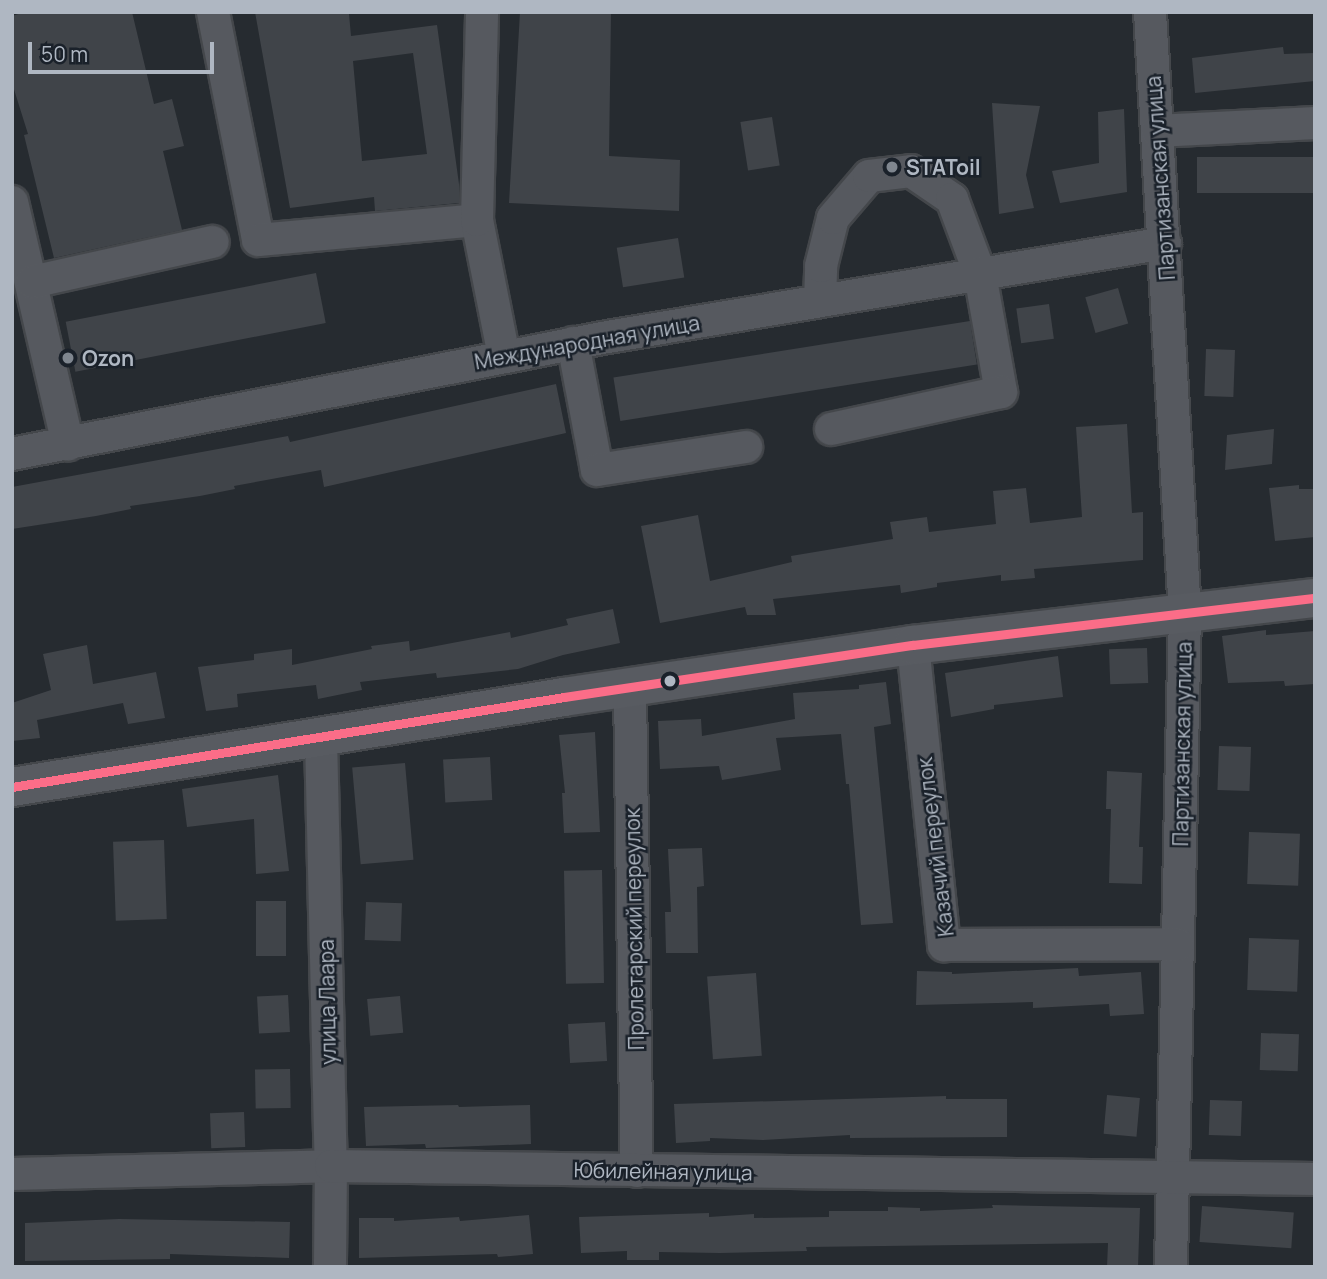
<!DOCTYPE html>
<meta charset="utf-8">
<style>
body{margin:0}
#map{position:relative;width:1327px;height:1279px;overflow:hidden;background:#262b30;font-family:Manrope,sans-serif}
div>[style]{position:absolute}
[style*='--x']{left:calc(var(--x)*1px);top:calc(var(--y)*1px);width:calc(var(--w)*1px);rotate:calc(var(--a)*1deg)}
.building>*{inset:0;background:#404449;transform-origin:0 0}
.roads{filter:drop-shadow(2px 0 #44474b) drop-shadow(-2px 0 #44474b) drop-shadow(0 2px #44474b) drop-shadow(0 -2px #44474b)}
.minor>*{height:32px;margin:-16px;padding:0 16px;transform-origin:16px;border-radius:16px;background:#56595f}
.major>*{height:38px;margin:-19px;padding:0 19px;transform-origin:19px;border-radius:19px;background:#585b61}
.bus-1>*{height:9px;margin:-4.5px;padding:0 4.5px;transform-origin:4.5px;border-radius:4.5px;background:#fb6d88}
.dots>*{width:19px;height:19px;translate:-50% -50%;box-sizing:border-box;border:4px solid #1a212a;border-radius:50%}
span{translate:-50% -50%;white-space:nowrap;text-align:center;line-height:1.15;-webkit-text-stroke:5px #1a212a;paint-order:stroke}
.poi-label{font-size:21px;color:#afb7c2;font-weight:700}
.left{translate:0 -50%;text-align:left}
.street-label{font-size:21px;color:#afb7c2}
.frame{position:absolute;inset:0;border:14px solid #afb7c2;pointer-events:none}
.scale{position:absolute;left:28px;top:42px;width:186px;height:32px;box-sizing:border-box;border:4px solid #afb7c2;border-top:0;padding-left:9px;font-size:21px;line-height:24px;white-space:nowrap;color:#afb7c2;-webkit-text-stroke:5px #1a212a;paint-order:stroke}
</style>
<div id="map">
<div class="building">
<i style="clip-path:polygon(25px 12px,132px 12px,154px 104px,172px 99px,184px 146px,163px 151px,182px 230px,54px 258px,24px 135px,28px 134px,12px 83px,12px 16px)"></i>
<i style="clip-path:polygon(evenodd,255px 12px,349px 14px,351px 36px,437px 25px,459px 184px,459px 203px,375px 211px,374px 197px,290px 208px,255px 12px,413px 53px,427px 154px,362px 161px,353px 61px,413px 53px)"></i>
<i style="clip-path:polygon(520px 12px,611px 12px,609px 156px,680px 160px,679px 211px,509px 203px)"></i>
<i style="clip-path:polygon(1283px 47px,1284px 54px,1315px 53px,1315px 81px,1195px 93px,1192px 58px)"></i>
<i style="clip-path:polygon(992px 103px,1040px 106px,1026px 175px,1034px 208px,999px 214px)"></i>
<i style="clip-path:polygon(1124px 109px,1127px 192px,1060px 203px,1052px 171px,1099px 163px,1098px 112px)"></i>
<i style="left:772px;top:117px;width:49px;height:32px;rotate:81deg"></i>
<i style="left:1315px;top:157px;width:36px;height:118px;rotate:90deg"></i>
<i style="left:678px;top:238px;width:40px;height:62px;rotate:81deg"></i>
<i style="left:316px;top:273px;width:51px;height:255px;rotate:79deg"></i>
<i style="left:1118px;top:288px;width:37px;height:34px;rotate:74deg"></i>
<i style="left:1049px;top:304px;width:35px;height:33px;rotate:82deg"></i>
<i style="left:970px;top:321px;width:44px;height:361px;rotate:81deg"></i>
<i style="left:1206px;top:349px;width:29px;height:47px;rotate:2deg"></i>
<i style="clip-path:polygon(556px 384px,566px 433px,324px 487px,321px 470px,234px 486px,235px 489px,200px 496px,130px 506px,131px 509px,96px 516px,12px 529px,12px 487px,288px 436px,290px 442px)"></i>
<i style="clip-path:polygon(1127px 424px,1132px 513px,1143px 512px,1143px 560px,1034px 569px,1035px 578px,1001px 581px,1001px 575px,937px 583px,937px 587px,901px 593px,900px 585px,773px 599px,776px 615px,747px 615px,745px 607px,660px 623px,641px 526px,698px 515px,710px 581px,792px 562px,791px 556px,893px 539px,890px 522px,927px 517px,929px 532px,996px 524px,993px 491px,1026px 488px,1030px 523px,1082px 517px,1076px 427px)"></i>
<i style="clip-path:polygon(1274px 429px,1272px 464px,1225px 470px,1227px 435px)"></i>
<i style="clip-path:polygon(1299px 485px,1299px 489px,1315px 489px,1315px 537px,1275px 541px,1269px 488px)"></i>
<i style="clip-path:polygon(613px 609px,620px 643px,563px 655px,518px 669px,437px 678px,436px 673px,360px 682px,362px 690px,318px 699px,316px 685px,237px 694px,238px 707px,206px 711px,198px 667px,254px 660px,254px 654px,292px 649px,292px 665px,372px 649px,371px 646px,409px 641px,410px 651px,510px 632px,511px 638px,568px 625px,566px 619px)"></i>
<i style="clip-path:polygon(1266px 630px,1266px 635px,1315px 631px,1315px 684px,1285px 686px,1284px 681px,1228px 683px,1222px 636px)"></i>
<i style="clip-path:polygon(87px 645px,93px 684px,156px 672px,165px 718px,128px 724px,123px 703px,37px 720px,40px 738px,12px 741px,12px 703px,51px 690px,43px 654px)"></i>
<i style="left:1147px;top:648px;width:35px;height:38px;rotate:88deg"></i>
<i style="clip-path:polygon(1058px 656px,1063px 697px,994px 705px,994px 709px,951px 717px,945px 673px)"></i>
<i style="clip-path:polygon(886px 682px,891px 724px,874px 727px,893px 923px,861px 925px,849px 784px,846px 784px,841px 734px,776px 738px,781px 770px,722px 780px,719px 766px,660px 769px,658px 721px,701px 719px,702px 736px,795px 719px,793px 693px,859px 689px,859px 685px)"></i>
<i style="clip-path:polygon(595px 732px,600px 832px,564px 833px,562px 793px,565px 793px,559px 735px)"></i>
<i style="left:1219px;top:746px;width:32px;height:44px;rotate:2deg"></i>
<i style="left:490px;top:757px;width:43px;height:47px;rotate:87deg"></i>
<i style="left:405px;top:763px;width:97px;height:53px;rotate:85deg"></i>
<i style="clip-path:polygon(1107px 771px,1142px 773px,1139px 847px,1143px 847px,1142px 884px,1109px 883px,1111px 809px,1106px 809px)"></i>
<i style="clip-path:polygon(278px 775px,289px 871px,256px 874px,254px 819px,187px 827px,182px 789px)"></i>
<i style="left:1249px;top:832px;width:51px;height:52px;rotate:2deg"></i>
<i style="left:164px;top:840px;width:79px;height:51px;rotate:88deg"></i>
<i style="clip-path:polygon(702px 848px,704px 886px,697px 887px,698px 953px,666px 953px,665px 912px,671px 912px,668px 849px)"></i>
<i style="left:602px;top:870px;width:113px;height:38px;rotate:89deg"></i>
<i style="left:256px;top:901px;width:30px;height:55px"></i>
<i style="left:366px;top:902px;width:36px;height:38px;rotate:2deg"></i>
<i style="left:1249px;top:938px;width:50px;height:52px;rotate:2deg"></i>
<i style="clip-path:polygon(1078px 968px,1079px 976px,1141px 972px,1144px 1014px,1110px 1016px,1109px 1004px,1033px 1008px,1033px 1002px,916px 1005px,917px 971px,952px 972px,952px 974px)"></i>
<i style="left:756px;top:973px;width:83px;height:49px;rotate:86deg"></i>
<i style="left:288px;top:995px;width:37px;height:31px;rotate:87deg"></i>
<i style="left:400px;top:996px;width:37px;height:33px;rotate:85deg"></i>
<i style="left:605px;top:1022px;width:39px;height:37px;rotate:87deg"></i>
<i style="left:1261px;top:1033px;width:38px;height:37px;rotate:2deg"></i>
<i style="left:290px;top:1069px;width:39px;height:35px;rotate:89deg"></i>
<i style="left:1107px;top:1095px;width:33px;height:39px;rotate:5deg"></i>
<i style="clip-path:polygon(946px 1096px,946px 1099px,1007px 1099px,1007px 1137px,850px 1138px,850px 1135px,763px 1140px,710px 1138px,710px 1141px,676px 1143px,674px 1104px)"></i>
<i style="left:1210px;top:1100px;width:32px;height:35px;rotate:2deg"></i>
<i style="clip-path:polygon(458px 1105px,459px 1107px,530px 1105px,531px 1144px,426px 1148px,425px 1144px,366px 1146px,364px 1107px)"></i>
<i style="left:244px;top:1112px;width:35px;height:34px;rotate:88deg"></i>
<i style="clip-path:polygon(992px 1205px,1140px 1208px,1138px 1267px,1107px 1267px,1108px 1243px,806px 1247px,807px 1251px,720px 1253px,659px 1252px,659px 1260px,627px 1260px,627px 1251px,581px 1253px,579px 1217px,709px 1213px,709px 1217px,754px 1214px,754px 1218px,829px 1217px,829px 1211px,888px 1211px,888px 1207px,920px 1208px,920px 1211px,993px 1208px)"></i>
<i style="left:1202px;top:1206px;width:92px;height:36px;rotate:4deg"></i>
<i style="clip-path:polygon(529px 1215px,533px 1254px,498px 1257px,497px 1254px,359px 1258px,359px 1218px,394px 1218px,394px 1221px,459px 1217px,460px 1221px)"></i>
<i style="clip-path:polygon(119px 1219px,290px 1222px,289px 1258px,170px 1254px,170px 1259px,25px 1261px,25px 1223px)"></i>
</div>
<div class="roads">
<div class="minor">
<i style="--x:213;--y:12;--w:232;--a:78.8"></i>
<i style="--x:258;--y:240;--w:220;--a:-5.2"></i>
<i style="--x:477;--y:220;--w:139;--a:78.8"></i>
<i style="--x:1150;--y:12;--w:602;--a:86.67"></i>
<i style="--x:1185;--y:613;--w:654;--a:91.23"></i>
<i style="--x:1157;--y:131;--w:158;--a:-2.9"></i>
<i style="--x:12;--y:202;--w:249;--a:77"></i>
<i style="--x:477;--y:220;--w:208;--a:-88.6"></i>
<i style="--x:32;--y:282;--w:185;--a:-12.5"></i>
<i style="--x:820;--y:301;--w:35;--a:-88"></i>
<i style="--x:821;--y:266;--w:49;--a:-76"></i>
<i style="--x:833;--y:218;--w:55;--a:-49.4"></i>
<i style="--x:869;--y:176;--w:42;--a:-6.8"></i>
<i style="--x:911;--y:171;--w:50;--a:34.3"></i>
<i style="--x:952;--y:199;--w:80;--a:69.5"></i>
<i style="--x:980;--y:274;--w:120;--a:79.9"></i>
<i style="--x:1001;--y:392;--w:174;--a:167.7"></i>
<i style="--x:573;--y:343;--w:129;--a:79.3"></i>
<i style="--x:597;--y:470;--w:151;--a:-8.8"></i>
<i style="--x:12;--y:454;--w:601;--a:-11.12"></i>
<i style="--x:602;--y:338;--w:571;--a:-9.58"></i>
<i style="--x:913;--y:645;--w:302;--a:84.1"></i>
<i style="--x:944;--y:945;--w:234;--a:-0.2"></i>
<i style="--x:630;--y:687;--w:484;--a:89.2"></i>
<i style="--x:321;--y:737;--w:429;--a:88.7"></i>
<i style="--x:331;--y:1166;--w:101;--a:90.6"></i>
<i style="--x:12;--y:1174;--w:319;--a:-1.4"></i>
<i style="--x:331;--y:1166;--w:984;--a:0.76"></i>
</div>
<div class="major">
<i style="--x:12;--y:787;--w:559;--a:-9.26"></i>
<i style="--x:564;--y:697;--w:353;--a:-8.5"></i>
<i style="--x:913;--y:645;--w:405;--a:-6.7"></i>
</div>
</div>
<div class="bus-1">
<i style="--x:12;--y:787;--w:559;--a:-9.26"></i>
<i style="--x:564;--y:697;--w:353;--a:-8.5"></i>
<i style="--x:913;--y:645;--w:405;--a:-6.7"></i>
</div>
<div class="dots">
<i style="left:892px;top:167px;background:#7f868f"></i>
<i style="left:68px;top:358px;background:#7f868f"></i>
<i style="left:670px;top:681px;background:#afb7c2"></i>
</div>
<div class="poi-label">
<span class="left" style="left:906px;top:167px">STAToil</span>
<span class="left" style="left:82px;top:358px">Ozon</span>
</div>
<div class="street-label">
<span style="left:1160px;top:178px;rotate:-94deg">Партизанская улица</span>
<span style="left:587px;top:342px;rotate:-10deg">Международная улица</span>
<span style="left:1182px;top:744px;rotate:-89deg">Партизанская улица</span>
<span style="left:935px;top:847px;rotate:-97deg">Казачий переулок</span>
<span style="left:634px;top:929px;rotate:-91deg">Пролетарский переулок</span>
<span style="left:327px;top:1002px;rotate:-91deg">улица Лаара</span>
<span style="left:663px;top:1171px;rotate:1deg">Юбилейная улица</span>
</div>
<div class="frame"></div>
<div class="scale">50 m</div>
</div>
